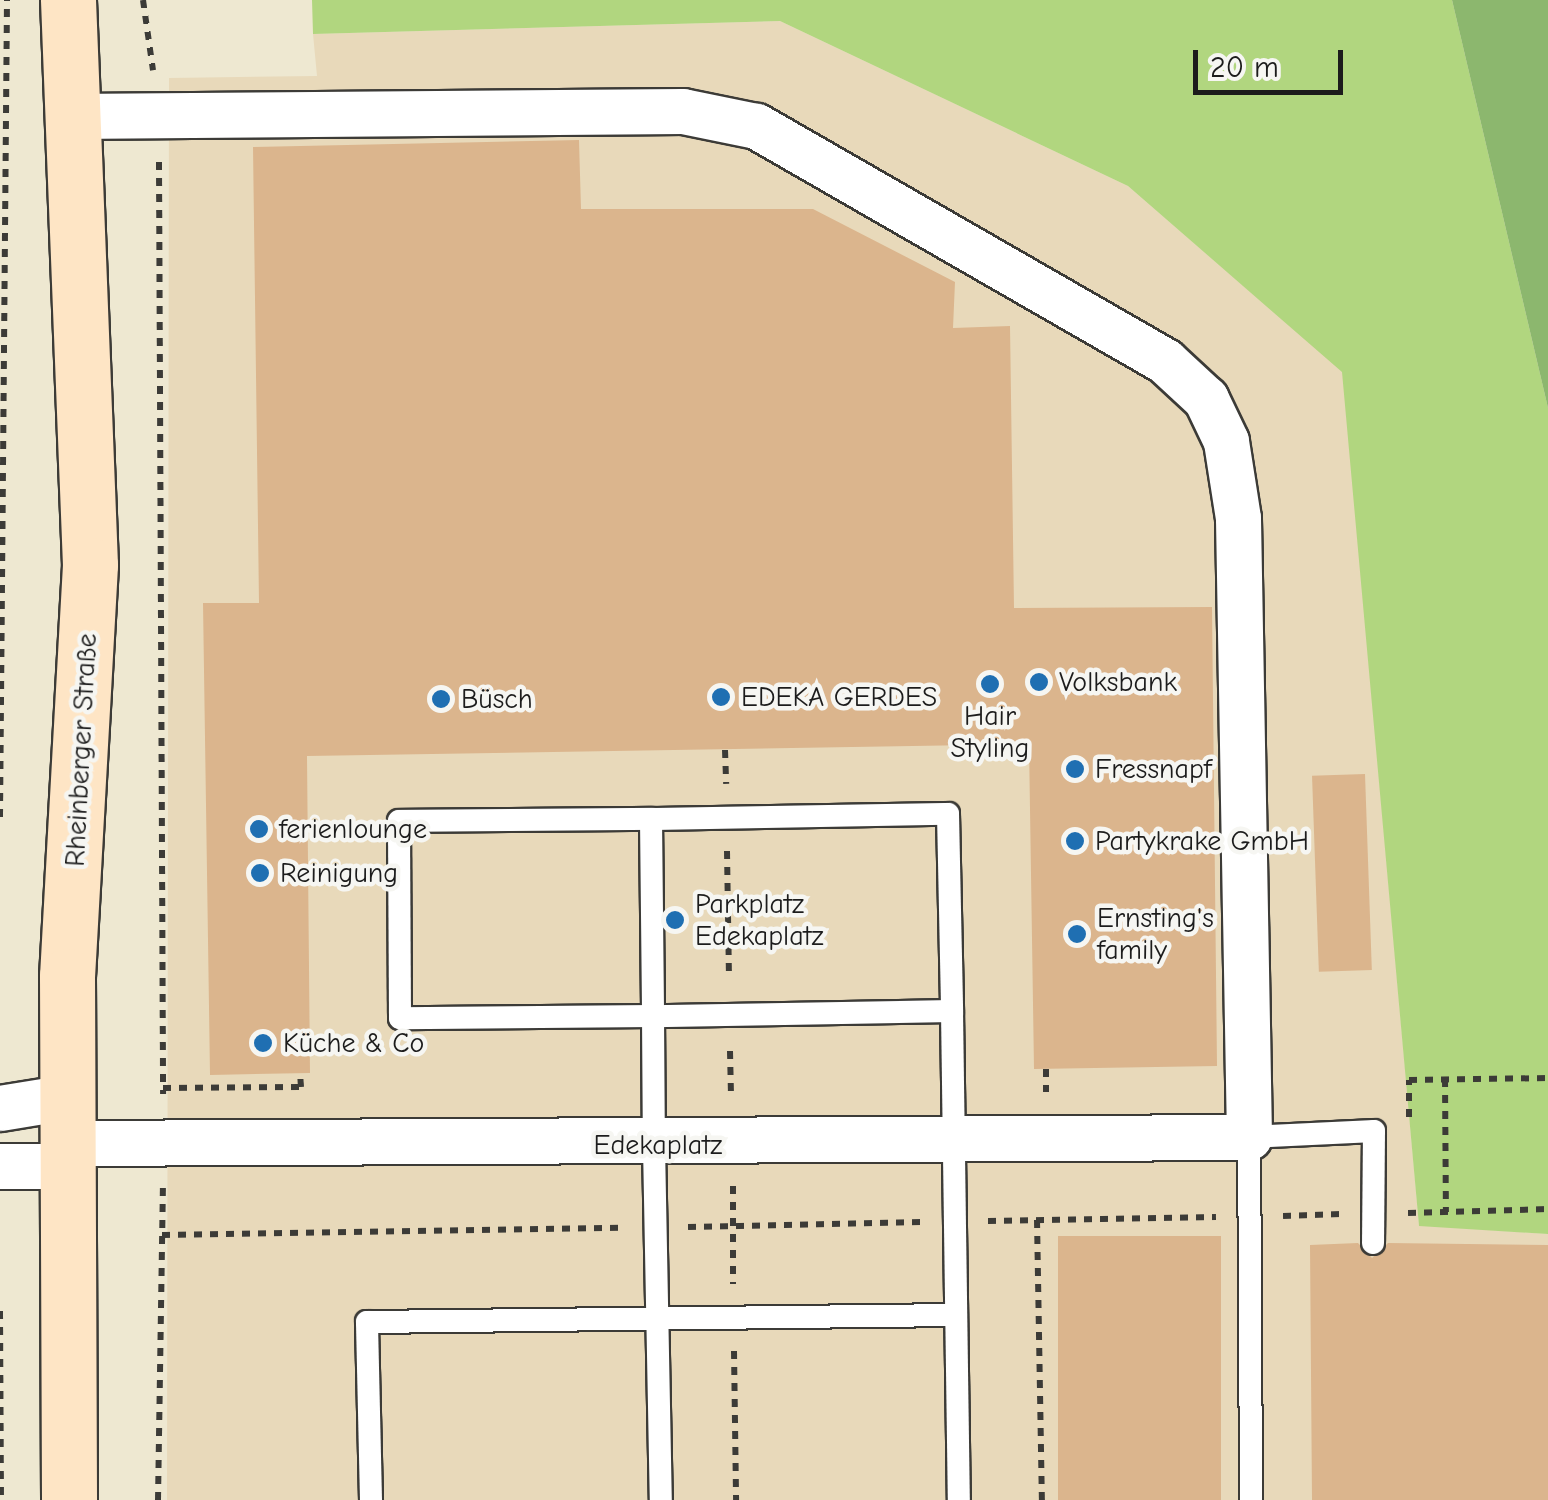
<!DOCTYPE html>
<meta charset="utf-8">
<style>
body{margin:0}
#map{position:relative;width:1548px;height:1500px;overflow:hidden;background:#eee8d1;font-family:"Comic Neue",sans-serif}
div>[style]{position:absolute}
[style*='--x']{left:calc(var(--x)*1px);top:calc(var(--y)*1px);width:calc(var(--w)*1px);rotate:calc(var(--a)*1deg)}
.built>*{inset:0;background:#e8d9ba}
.green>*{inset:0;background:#b1d67f}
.forest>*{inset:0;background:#8cb76e}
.building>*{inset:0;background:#dbb58d;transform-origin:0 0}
.path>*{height:6px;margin-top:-3px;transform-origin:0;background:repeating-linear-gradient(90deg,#3c3b37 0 8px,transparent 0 16px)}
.roads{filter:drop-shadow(2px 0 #3c3b37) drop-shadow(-2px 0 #3c3b37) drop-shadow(0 2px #3c3b37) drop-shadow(0 -2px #3c3b37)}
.lane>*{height:22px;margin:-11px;padding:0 11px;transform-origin:11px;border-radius:11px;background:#fff}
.street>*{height:45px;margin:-22.5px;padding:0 22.5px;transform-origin:22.5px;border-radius:22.5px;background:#fff}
.secondary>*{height:55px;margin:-27.5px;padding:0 27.5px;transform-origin:27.5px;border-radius:27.5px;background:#fee5c5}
.dots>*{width:28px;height:28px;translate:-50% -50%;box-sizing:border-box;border:5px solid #f6f6f2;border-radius:50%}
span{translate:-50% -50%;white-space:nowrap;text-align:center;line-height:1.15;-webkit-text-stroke:9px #f6f6f2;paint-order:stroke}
.poi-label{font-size:28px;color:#1c1c1c}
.left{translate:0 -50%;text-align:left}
.street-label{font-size:28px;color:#1c1c1c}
.scale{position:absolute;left:1193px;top:50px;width:150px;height:45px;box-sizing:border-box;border:5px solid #1c1c1c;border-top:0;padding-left:12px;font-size:30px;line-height:35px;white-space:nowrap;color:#1c1c1c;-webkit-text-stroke:8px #f6f6f2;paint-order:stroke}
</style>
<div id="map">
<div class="built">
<i style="clip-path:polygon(780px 21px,1128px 186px,1343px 372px,1419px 1225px,1548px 1234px,1548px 1500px,167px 1500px,169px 78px,317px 76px,313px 34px)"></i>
</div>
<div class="green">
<i style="clip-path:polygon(312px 0,1452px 0,1548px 408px,1548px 1234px,1419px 1226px,1342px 372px,1128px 186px,780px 21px,313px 34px)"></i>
</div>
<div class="forest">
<i style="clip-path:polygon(1452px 0,1548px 0,1548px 408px)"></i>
</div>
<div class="building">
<i style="clip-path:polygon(579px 140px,581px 209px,813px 209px,955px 282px,953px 328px,1010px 326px,1014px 608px,1212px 607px,1217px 1066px,1034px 1069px,1029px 744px,307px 756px,310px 1073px,210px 1075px,203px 603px,259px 603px,253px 147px)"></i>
<i style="left:1365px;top:774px;width:196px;height:53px;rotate:88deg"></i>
<i style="left:1221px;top:1236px;width:264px;height:163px;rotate:90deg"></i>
<i style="clip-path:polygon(1358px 1243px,1372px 1258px,1388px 1243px,1548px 1245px,1548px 1500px,1312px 1500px,1310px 1245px)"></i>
</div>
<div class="path">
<i style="--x:143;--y:0;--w:71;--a:81.9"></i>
<i style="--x:159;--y:162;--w:932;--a:89.75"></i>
<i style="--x:725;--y:750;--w:34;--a:88"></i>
<i style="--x:0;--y:817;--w:817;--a:-89.51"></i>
<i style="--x:727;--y:851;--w:128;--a:89.1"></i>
<i style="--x:730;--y:1051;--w:43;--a:88.7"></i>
<i style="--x:1046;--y:1069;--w:23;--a:90"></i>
<i style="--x:1445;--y:1079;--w:133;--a:89.6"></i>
<i style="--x:163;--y:1088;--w:138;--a:-0.4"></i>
<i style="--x:301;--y:1087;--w:14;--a:-94"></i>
<i style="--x:1409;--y:1117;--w:37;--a:-90"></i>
<i style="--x:1409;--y:1080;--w:139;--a:-0.8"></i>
<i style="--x:733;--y:1186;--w:98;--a:90"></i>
<i style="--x:1408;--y:1213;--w:140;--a:-1.6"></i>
<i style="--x:1283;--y:1216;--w:58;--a:-2"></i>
<i style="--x:1037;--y:1220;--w:280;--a:89"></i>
<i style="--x:988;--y:1221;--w:228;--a:-1"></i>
<i style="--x:688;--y:1227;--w:233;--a:-1.2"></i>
<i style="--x:162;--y:1235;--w:459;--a:-0.9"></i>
<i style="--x:0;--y:1311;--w:189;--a:89.7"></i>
<i style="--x:734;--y:1351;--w:149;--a:89.2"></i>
<i style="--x:158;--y:1500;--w:313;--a:-89.1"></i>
</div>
<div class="roads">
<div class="lane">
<i style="--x:651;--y:819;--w:297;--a:-1"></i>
<i style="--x:948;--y:814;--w:197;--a:88.8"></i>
<i style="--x:952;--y:1011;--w:299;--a:179"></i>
<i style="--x:653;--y:1016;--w:253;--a:179.5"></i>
<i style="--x:400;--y:1018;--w:197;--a:-90.3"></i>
<i style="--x:399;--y:821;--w:252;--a:-0.5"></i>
<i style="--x:651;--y:819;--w:197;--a:89.4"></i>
<i style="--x:653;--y:1016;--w:130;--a:89.6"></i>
<i style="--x:654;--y:1146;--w:354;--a:88.9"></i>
<i style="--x:952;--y:1011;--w:489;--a:89.2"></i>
<i style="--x:371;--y:1500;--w:178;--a:-91.3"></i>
<i style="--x:367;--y:1322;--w:589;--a:-0.68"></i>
<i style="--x:1251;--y:1500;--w:363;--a:-90.3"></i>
<i style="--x:1249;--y:1137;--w:125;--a:-2.7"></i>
<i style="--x:1374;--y:1131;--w:112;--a:90.5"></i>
</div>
<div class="street">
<i style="--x:0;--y:1108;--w:68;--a:-9.3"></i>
<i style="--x:67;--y:1143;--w:1182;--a:-0.29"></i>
<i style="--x:1249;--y:1137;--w:619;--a:-91.02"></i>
<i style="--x:1238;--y:518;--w:78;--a:-98.9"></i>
<i style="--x:1226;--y:441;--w:47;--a:-115.5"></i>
<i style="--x:1206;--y:399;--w:56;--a:-137.2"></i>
<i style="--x:1165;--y:361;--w:472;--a:-150.1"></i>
<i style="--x:756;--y:126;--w:75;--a:-168.4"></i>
<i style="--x:683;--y:111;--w:613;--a:179.53"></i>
<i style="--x:0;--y:1166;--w:68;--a:0"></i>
</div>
<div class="secondary">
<i style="--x:68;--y:0;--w:565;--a:87.77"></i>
<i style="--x:90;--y:565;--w:412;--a:93.2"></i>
<i style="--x:67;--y:976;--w:524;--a:89.78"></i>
</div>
</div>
<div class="dots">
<i style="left:1039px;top:682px;background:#1f6fb2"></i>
<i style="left:990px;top:684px;background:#1f6fb2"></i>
<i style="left:721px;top:697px;background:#1f6fb2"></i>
<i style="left:441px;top:699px;background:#1f6fb2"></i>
<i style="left:1075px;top:769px;background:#1f6fb2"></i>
<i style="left:259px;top:829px;background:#1f6fb2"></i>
<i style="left:1075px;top:841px;background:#1f6fb2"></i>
<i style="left:260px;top:873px;background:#1f6fb2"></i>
<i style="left:675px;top:920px;background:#1f6fb2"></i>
<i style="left:1077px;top:934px;background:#1f6fb2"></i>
<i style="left:263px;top:1043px;background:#1f6fb2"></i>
</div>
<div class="poi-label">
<span class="left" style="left:1059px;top:682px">Volksbank</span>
<span class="left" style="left:741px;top:697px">EDEKA GERDES</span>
<span class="left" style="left:461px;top:699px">Büsch</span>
<span style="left:990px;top:732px">Hair<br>Styling</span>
<span class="left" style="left:1095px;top:769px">Fressnapf</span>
<span class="left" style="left:279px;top:829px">ferienlounge</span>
<span class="left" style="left:1095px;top:841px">Partykrake GmbH</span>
<span class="left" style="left:280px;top:873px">Reinigung</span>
<span class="left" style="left:695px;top:920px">Parkplatz<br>Edekaplatz</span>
<span class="left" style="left:1097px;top:934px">Ernsting's<br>family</span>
<span class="left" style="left:283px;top:1043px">Küche &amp; Co</span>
</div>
<div class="street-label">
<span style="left:81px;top:750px;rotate:-87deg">Rheinberger Straße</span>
<span style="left:658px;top:1145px">Edekaplatz</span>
</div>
<div class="scale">20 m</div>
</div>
